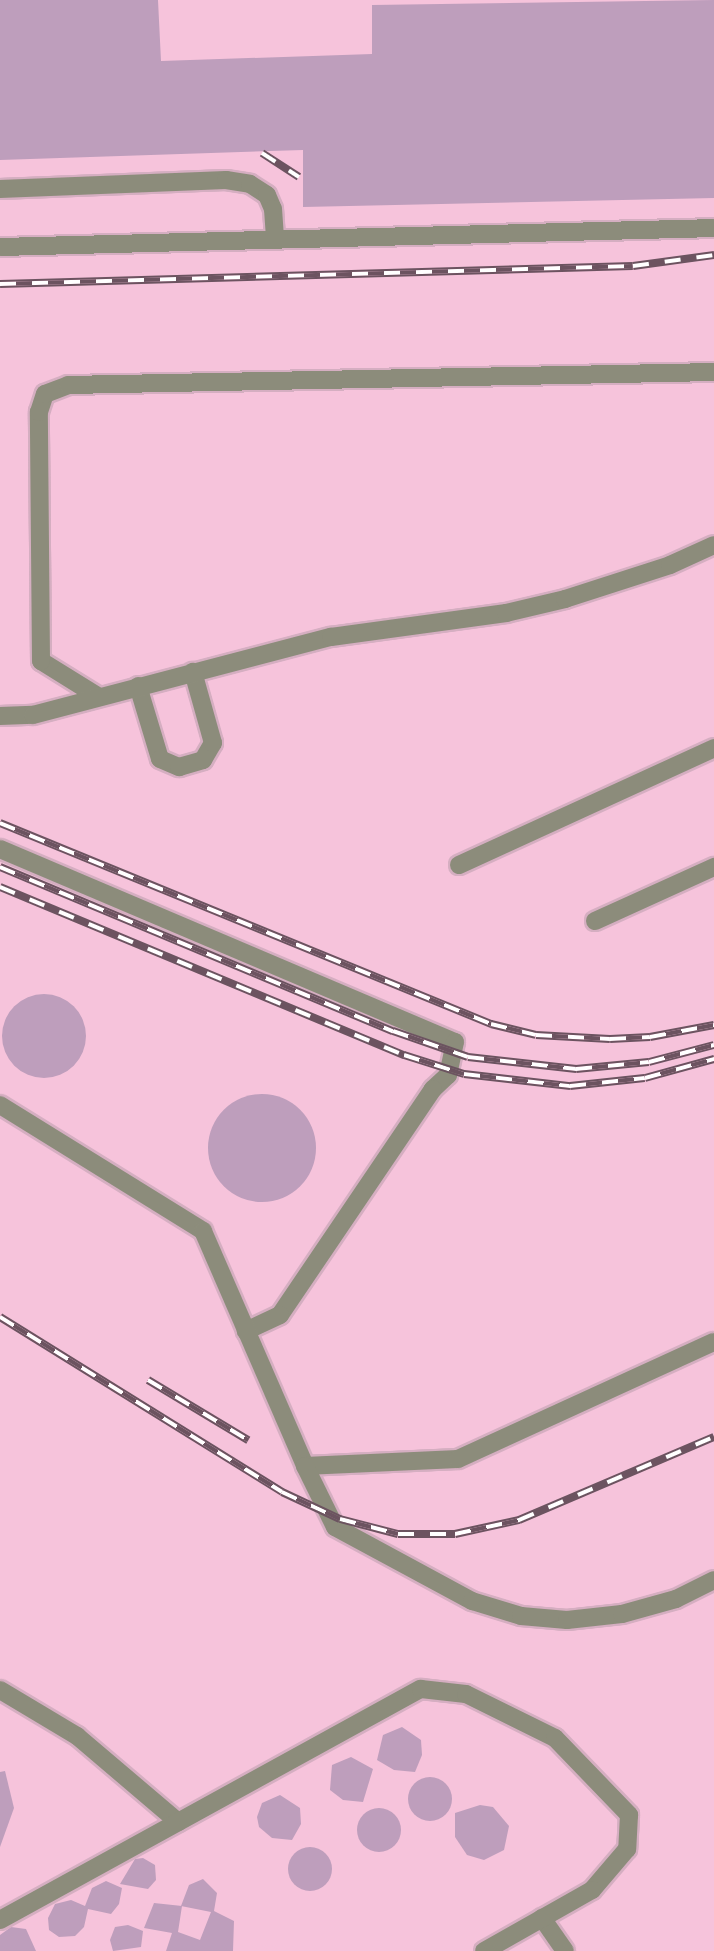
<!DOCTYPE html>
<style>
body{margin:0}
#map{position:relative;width:714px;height:1951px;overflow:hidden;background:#fed2e7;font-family:Figtree,sans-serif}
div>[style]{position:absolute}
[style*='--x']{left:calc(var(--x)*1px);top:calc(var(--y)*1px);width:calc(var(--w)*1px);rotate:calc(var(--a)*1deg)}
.built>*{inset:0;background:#f6c3db;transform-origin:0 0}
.building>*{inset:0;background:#be9ebc}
.round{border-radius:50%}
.roads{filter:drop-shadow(2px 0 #d5aec1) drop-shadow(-2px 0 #d5aec1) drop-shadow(0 2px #d5aec1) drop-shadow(0 -2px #d5aec1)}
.minor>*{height:18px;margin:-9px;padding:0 9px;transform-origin:9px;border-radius:9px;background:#8c8c7b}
.rail>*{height:8px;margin-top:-4px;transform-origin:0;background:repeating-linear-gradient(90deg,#fff 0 16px,#6c5360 0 32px);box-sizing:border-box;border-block:2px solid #6c5360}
span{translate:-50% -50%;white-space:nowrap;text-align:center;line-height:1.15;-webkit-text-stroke:6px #fff;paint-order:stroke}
</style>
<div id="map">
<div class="built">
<i style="left:0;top:0;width:714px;height:1951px"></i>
</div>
<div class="building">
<i style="clip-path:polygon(0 0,158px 0,161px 61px,372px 54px,372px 5px,714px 0,714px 198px,303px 207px,303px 150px,0 160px)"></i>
<i class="round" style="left:2px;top:994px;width:84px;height:84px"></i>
<i class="round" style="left:208px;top:1094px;width:108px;height:108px"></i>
<i style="clip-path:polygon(402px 1727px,421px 1740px,422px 1755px,415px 1772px,394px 1770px,377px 1760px,383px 1735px)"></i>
<i style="clip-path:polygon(351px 1757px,373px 1769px,363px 1802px,343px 1800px,330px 1790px,332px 1765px)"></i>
<i style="clip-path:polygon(5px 1771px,14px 1808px,0 1847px,0 1772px)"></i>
<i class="round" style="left:408px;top:1777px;width:44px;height:44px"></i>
<i style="clip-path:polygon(280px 1795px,300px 1808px,301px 1824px,292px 1840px,272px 1838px,259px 1827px,257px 1817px,262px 1803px)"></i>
<i style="clip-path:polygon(480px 1805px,493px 1807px,509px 1826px,504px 1850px,484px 1860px,467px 1855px,455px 1837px,455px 1813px)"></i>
<i class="round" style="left:357px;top:1808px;width:44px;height:44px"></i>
<i class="round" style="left:288px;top:1847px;width:44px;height:44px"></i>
<i style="clip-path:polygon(135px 1859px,143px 1858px,155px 1865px,156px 1880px,148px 1889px,120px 1884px)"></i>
<i style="clip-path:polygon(203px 1879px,217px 1893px,214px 1911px,234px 1921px,233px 1951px,166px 1951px,172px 1933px,144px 1928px,154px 1903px,182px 1906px,178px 1932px,200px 1940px,211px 1912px,181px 1906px,189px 1885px)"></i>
<i style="clip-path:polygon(106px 1881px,122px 1888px,119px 1904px,111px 1914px,88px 1909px,84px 1927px,75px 1936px,59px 1937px,49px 1930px,48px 1918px,55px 1904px,71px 1900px,85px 1906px,92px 1888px)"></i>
<i style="clip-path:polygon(128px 1925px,143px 1931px,141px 1947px,113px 1951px,110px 1940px,115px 1927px)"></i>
<i style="clip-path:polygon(11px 1927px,26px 1929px,36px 1951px,0 1951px,0 1935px)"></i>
</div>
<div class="roads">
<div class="minor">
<i style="--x:0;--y:189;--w:226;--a:-2.3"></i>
<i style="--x:226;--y:180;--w:24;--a:9"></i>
<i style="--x:250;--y:184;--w:20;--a:33"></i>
<i style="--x:267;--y:195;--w:15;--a:67"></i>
<i style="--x:273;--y:209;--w:29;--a:86"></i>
<i style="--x:0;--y:247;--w:714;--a:-1.52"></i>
<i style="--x:138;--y:686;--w:76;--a:73.2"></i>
<i style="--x:160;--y:759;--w:21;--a:23"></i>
<i style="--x:179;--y:767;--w:25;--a:-16"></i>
<i style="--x:203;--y:760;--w:20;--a:-60"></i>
<i style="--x:213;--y:743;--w:74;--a:-105.7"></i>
<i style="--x:99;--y:697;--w:68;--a:-148.2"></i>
<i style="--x:41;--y:661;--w:249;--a:-90.5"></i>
<i style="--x:39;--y:412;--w:19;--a:-72"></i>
<i style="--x:45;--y:394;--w:25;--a:-21"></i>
<i style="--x:68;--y:385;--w:646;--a:-1.15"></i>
<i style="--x:0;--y:716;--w:33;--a:-2"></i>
<i style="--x:33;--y:715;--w:308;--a:-14.7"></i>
<i style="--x:331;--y:637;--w:177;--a:-7.8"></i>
<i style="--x:506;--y:613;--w:61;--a:-13.3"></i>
<i style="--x:565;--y:599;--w:110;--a:-17.9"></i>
<i style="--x:670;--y:565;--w:48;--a:-24.4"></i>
<i style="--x:0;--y:849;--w:494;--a:23"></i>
<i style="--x:455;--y:1042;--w:34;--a:102"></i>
<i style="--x:448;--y:1075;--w:21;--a:137"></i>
<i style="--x:433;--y:1089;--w:273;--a:124.1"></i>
<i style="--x:280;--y:1315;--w:38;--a:155"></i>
<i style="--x:459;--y:865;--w:281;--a:-24.6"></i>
<i style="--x:595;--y:921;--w:131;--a:-24.4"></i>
<i style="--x:0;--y:1105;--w:239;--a:31.8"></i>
<i style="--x:203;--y:1231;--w:256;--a:66.5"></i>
<i style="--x:305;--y:1466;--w:153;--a:-2.6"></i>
<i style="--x:458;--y:1459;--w:281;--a:-24.6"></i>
<i style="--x:305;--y:1466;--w:68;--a:63.8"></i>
<i style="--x:335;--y:1527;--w:156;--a:28.4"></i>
<i style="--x:472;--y:1601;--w:51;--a:17"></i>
<i style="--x:521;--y:1616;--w:46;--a:5"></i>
<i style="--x:567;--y:1620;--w:55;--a:-6.2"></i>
<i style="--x:622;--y:1614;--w:56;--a:-15.5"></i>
<i style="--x:676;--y:1599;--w:42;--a:-26.6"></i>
<i style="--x:0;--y:1690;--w:90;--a:30.9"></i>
<i style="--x:77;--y:1736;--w:133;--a:40.4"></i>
<i style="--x:542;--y:1918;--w:40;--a:55.1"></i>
<i style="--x:0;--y:1920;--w:480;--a:-28.8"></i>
<i style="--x:421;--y:1689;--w:45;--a:6.3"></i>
<i style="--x:466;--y:1694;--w:99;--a:26.3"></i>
<i style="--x:555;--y:1738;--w:107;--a:46.1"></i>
<i style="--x:629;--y:1815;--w:34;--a:93"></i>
<i style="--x:627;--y:1849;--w:54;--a:130.5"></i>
<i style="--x:592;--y:1890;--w:124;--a:150.5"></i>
</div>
</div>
<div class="rail">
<i style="--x:262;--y:153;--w:44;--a:33"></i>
<i style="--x:0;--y:284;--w:633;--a:-1.63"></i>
<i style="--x:633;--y:266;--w:82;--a:-7.7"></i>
<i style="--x:0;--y:823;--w:531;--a:22.26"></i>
<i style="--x:491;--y:1024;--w:46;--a:13.7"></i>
<i style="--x:536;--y:1035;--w:74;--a:3.1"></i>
<i style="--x:610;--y:1039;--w:40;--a:-2.9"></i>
<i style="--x:650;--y:1037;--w:65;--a:-10.6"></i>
<i style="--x:0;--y:867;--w:426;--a:22.7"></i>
<i style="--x:393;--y:1031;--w:79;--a:19.1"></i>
<i style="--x:468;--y:1057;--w:109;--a:6.3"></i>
<i style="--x:576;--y:1069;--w:73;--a:-5.5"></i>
<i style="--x:649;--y:1062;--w:67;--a:-14.7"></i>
<i style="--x:0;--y:887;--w:438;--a:22.6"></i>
<i style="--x:404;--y:1055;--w:63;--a:17.6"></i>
<i style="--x:464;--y:1074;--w:107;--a:6.5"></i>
<i style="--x:570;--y:1086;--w:75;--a:-6.1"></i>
<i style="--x:645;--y:1078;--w:72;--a:-15.4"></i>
<i style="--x:0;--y:1317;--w:332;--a:31.8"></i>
<i style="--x:282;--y:1492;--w:64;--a:25"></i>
<i style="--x:340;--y:1519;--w:60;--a:14.5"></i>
<i style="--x:398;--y:1534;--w:57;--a:0"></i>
<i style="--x:455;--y:1534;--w:66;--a:-12.3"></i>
<i style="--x:519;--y:1520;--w:212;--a:-23.1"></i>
<i style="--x:148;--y:1380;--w:117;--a:31"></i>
</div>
</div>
